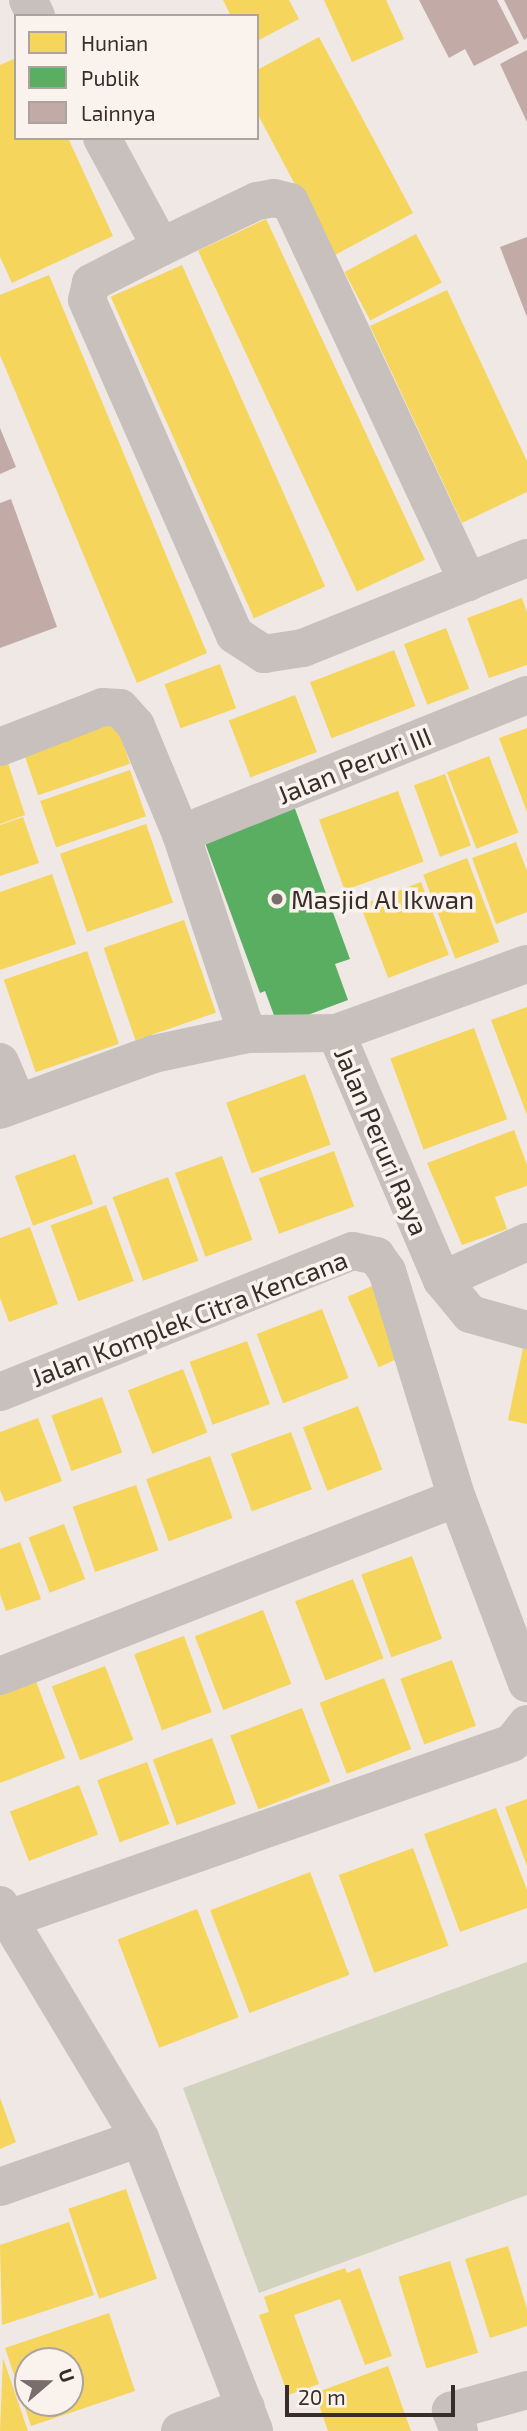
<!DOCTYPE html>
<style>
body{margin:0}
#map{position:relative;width:527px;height:2431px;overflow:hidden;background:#efe8e4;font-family:"Exo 2",sans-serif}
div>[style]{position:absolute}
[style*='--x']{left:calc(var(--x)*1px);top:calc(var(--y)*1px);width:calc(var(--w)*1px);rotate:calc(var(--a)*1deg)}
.green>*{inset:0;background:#d2d3bf}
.homes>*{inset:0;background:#f6d55c;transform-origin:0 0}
.public>*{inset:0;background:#5aae61}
.building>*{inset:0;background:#c2aaa6}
.minor>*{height:38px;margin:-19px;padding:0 19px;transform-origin:19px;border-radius:19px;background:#c8c0bd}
.dots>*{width:19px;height:19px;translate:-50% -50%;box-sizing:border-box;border:4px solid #faf2ec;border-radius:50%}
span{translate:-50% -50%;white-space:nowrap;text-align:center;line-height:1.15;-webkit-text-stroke:7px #faf2ec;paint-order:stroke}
.street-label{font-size:26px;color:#392d2a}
.poi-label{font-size:26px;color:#392d2a}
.left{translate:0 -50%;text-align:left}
.legend{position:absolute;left:14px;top:14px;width:245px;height:126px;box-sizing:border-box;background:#faf2ec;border:2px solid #ada39e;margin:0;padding:9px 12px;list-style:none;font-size:21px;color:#392d2a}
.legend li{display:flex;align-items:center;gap:14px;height:35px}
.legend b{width:35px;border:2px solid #ada39e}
.north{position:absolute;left:14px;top:2347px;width:70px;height:70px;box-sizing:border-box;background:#faf2ec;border:2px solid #ada39e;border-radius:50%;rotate:70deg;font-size:19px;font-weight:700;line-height:28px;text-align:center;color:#392d2a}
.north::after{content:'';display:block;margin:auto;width:24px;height:32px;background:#796e6b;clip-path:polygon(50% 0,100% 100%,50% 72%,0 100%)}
.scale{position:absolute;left:285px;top:2385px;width:170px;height:32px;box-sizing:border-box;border:4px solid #392d2a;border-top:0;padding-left:9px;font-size:21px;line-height:24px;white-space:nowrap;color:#392d2a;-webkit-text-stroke:5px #faf2ec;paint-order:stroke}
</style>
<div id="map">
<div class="green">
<i style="clip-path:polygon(527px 1962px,527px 2195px,259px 2293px,183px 2088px)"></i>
</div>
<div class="homes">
<i style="clip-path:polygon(223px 0,289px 0,299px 19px,257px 41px,257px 16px,231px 16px)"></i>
<i style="clip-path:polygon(324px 0,386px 0,404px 39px,352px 62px)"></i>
<i style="clip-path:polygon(319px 37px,413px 213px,333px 256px,257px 113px,257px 70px)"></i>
<i style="clip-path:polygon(16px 58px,16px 138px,68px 138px,113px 236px,12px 283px,0 257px,0 65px)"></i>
<i style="left:266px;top:219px;width:376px;height:75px;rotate:65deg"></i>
<i style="left:416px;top:234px;width:55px;height:81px;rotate:62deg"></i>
<i style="left:182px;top:265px;width:352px;height:78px;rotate:66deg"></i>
<i style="clip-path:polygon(49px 275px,207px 653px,137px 683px,0 355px,0 295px)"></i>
<i style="clip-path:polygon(447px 290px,527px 461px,527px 492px,462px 523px,370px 326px)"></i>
<i style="clip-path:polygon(522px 598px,527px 612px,527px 665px,489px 678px,467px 618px)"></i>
<i style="left:446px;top:628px;width:65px;height:45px;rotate:69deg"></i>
<i style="left:394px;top:650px;width:60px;height:90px;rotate:69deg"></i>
<i style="left:220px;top:664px;width:47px;height:59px;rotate:70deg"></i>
<i style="left:295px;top:695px;width:61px;height:71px;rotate:69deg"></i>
<i style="left:116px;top:723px;width:43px;height:97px;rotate:71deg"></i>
<i style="clip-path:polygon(527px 728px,527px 812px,499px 738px)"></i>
<i style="left:489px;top:756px;width:82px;height:45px;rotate:69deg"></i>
<i style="clip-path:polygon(8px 763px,25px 815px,0 824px,0 766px)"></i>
<i style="left:130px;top:770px;width:49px;height:95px;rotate:71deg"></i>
<i style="left:445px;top:774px;width:76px;height:33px;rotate:70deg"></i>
<i style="left:398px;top:791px;width:75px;height:84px;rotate:70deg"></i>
<i style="clip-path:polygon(23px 817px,39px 863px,0 876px,0 825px)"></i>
<i style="left:146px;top:824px;width:83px;height:91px;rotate:71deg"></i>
<i style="clip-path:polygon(516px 842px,527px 871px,527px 912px,496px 924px,472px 858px)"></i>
<i style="left:467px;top:858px;width:90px;height:47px;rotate:69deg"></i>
<i style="clip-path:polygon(52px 874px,76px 944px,0 970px,0 892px)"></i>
<i style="left:421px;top:882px;width:78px;height:65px;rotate:69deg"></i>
<i style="left:184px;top:920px;width:98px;height:85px;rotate:71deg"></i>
<i style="left:87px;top:951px;width:98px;height:88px;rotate:71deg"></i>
<i style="clip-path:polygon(527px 1007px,527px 1115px,491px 1020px)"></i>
<i style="left:474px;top:1028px;width:97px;height:89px;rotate:70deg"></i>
<i style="left:305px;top:1074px;width:75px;height:84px;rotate:70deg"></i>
<i style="clip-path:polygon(514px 1130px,527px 1165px,527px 1186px,495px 1197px,507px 1229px,462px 1245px,427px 1163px)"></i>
<i style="left:334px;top:1151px;width:59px;height:80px;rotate:70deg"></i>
<i style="left:75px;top:1154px;width:53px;height:64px;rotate:70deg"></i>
<i style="left:222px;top:1156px;width:89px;height:50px;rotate:70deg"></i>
<i style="left:168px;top:1177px;width:89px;height:59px;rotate:70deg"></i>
<i style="left:106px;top:1205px;width:81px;height:59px;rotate:70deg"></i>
<i style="clip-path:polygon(30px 1227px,58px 1304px,9px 1322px,0 1298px,0 1238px)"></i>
<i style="left:374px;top:1285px;width:77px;height:29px;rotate:66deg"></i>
<i style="left:322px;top:1309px;width:74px;height:70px;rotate:69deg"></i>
<i style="left:247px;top:1341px;width:67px;height:61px;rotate:70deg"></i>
<i style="clip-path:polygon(523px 1348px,527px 1349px,527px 1424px,508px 1420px)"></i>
<i style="left:183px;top:1369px;width:68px;height:59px;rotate:69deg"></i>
<i style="left:102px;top:1397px;width:59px;height:54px;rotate:70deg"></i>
<i style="left:358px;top:1406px;width:68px;height:59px;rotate:69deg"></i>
<i style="clip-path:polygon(38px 1418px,62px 1481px,5px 1502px,0 1490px,0 1432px)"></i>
<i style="left:291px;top:1432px;width:61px;height:64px;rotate:70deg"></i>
<i style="left:210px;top:1456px;width:66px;height:68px;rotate:70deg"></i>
<i style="left:136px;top:1485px;width:69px;height:67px;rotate:71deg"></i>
<i style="left:64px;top:1524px;width:59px;height:38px;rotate:69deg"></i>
<i style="clip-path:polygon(20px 1542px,41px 1599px,6px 1611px,0 1594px,0 1549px)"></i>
<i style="left:412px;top:1556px;width:88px;height:54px;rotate:70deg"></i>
<i style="left:353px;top:1579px;width:85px;height:62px;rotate:69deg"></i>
<i style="left:263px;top:1610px;width:79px;height:73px;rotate:69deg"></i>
<i style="left:184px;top:1636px;width:81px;height:53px;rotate:70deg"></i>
<i style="left:452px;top:1660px;width:70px;height:55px;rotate:70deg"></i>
<i style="left:105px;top:1666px;width:79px;height:57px;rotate:69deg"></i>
<i style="clip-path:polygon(34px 1676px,65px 1758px,0 1783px,0 1689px)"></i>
<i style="left:384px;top:1678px;width:76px;height:69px;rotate:69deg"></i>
<i style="left:302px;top:1708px;width:79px;height:77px;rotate:69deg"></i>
<i style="left:212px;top:1738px;width:70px;height:63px;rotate:70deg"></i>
<i style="left:147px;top:1762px;width:66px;height:53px;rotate:70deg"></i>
<i style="left:79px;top:1785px;width:53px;height:74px;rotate:69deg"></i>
<i style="clip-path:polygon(527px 1799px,527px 1866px,505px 1807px)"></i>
<i style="clip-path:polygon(496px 1808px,527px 1890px,527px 1908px,460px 1932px,424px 1834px)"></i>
<i style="left:413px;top:1848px;width:104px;height:79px;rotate:70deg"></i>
<i style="left:310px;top:1872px;width:110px;height:107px;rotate:69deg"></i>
<i style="left:197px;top:1909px;width:116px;height:85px;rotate:69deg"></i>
<i style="clip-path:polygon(0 2098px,16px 2142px,0 2149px)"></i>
<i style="left:126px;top:2189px;width:95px;height:61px;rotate:71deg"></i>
<i style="clip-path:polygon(69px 2222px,94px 2295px,2px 2325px,0 2245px)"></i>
<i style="clip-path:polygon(508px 2246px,527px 2309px,527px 2326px,490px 2338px,465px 2259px)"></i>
<i style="left:450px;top:2261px;width:96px;height:54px;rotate:73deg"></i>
<i style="clip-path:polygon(345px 2268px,347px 2273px,360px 2268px,392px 2356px,365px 2365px,340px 2299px,294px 2315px,319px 2384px,288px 2395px,259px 2315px,269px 2312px,264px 2297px)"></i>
<i style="clip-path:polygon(evenodd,109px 2313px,135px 2391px,31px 2426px,5px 2348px,109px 2313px,28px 2361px,70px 2361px,70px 2403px,28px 2403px,28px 2361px)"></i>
<i style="clip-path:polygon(3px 2358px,28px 2431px,0 2431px)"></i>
<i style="clip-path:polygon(388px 2366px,411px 2431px,328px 2431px,315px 2393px)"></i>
</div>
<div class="public">
<i style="clip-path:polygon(294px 806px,350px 959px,335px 964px,348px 1000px,278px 1026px,265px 991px,260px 993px,204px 840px)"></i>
</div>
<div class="building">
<i style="clip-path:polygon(419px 0,497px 0,519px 43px,474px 66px,465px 49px,449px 58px)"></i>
<i style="clip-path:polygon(504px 0,527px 0,527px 38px,524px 40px)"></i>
<i style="clip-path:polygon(527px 50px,527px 122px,500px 64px)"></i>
<i style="clip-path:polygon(527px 237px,527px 317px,500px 247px)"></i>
<i style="clip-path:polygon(0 428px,16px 467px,0 474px)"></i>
<i style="clip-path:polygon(11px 499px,57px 627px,0 648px,0 503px)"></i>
</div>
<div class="minor">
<i style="--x:28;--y:0;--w:18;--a:63"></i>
<i style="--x:102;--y:138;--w:124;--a:61.6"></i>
<i style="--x:161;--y:247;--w:79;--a:152.8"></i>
<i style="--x:91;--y:283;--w:17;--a:103"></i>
<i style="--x:87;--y:300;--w:366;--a:66.2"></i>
<i style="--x:235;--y:635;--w:35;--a:33"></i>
<i style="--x:264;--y:654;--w:39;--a:-9"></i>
<i style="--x:303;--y:648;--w:241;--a:-21.9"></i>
<i style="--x:161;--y:247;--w:106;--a:-25.6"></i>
<i style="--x:257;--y:201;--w:17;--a:-10"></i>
<i style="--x:274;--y:198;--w:16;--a:14"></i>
<i style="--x:290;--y:202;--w:420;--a:64.9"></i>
<i style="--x:0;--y:747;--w:110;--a:-21.2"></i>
<i style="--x:103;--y:707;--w:17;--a:3"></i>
<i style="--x:120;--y:708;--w:24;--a:48"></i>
<i style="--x:136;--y:726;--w:117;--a:67.4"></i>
<i style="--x:181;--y:834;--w:211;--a:71.7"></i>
<i style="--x:181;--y:834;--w:373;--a:-21.9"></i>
<i style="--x:336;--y:1033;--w:269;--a:66.8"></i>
<i style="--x:442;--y:1280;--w:44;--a:50.5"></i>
<i style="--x:470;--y:1314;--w:59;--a:15.7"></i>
<i style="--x:0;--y:1062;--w:43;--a:67"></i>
<i style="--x:0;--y:1110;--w:164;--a:-20"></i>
<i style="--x:154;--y:1054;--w:95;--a:-12.1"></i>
<i style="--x:247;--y:1034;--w:89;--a:-0.6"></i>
<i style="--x:336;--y:1033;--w:203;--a:-19.9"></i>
<i style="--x:442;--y:1280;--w:93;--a:-24.1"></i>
<i style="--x:0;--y:1392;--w:380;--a:-21.8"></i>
<i style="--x:353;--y:1251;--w:24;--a:12"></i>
<i style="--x:376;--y:1256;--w:19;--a:54"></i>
<i style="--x:387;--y:1271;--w:238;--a:72.9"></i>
<i style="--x:457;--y:1498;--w:198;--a:69.3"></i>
<i style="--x:0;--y:1676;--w:490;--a:-21.3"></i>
<i style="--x:0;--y:1905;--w:272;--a:59"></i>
<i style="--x:140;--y:2138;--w:314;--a:68.7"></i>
<i style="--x:0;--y:1922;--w:542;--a:-19.27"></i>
<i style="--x:512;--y:1743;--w:24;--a:-52"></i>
<i style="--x:0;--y:2187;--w:148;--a:-19.3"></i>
<i style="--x:180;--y:2431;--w:70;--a:-20"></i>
<i style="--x:459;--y:2431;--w:22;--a:-112"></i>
<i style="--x:451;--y:2411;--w:79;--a:-15.4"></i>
</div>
<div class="dots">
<i style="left:277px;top:899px;background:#796e6b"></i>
</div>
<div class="street-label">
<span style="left:354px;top:765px;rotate:-22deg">Jalan Peruri III</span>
<span style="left:382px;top:1141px;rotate:67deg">Jalan Peruri Raya</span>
<span style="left:189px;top:1318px;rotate:-21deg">Jalan Komplek Citra Kencana</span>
</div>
<div class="poi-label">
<span class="left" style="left:291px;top:899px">Masjid Al Ikwan</span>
</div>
<ul class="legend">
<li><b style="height:19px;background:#f6d55c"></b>Hunian</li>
<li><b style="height:19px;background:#5aae61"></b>Publik</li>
<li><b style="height:19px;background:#c2aaa6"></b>Lainnya</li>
</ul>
<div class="north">U</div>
<div class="scale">20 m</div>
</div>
